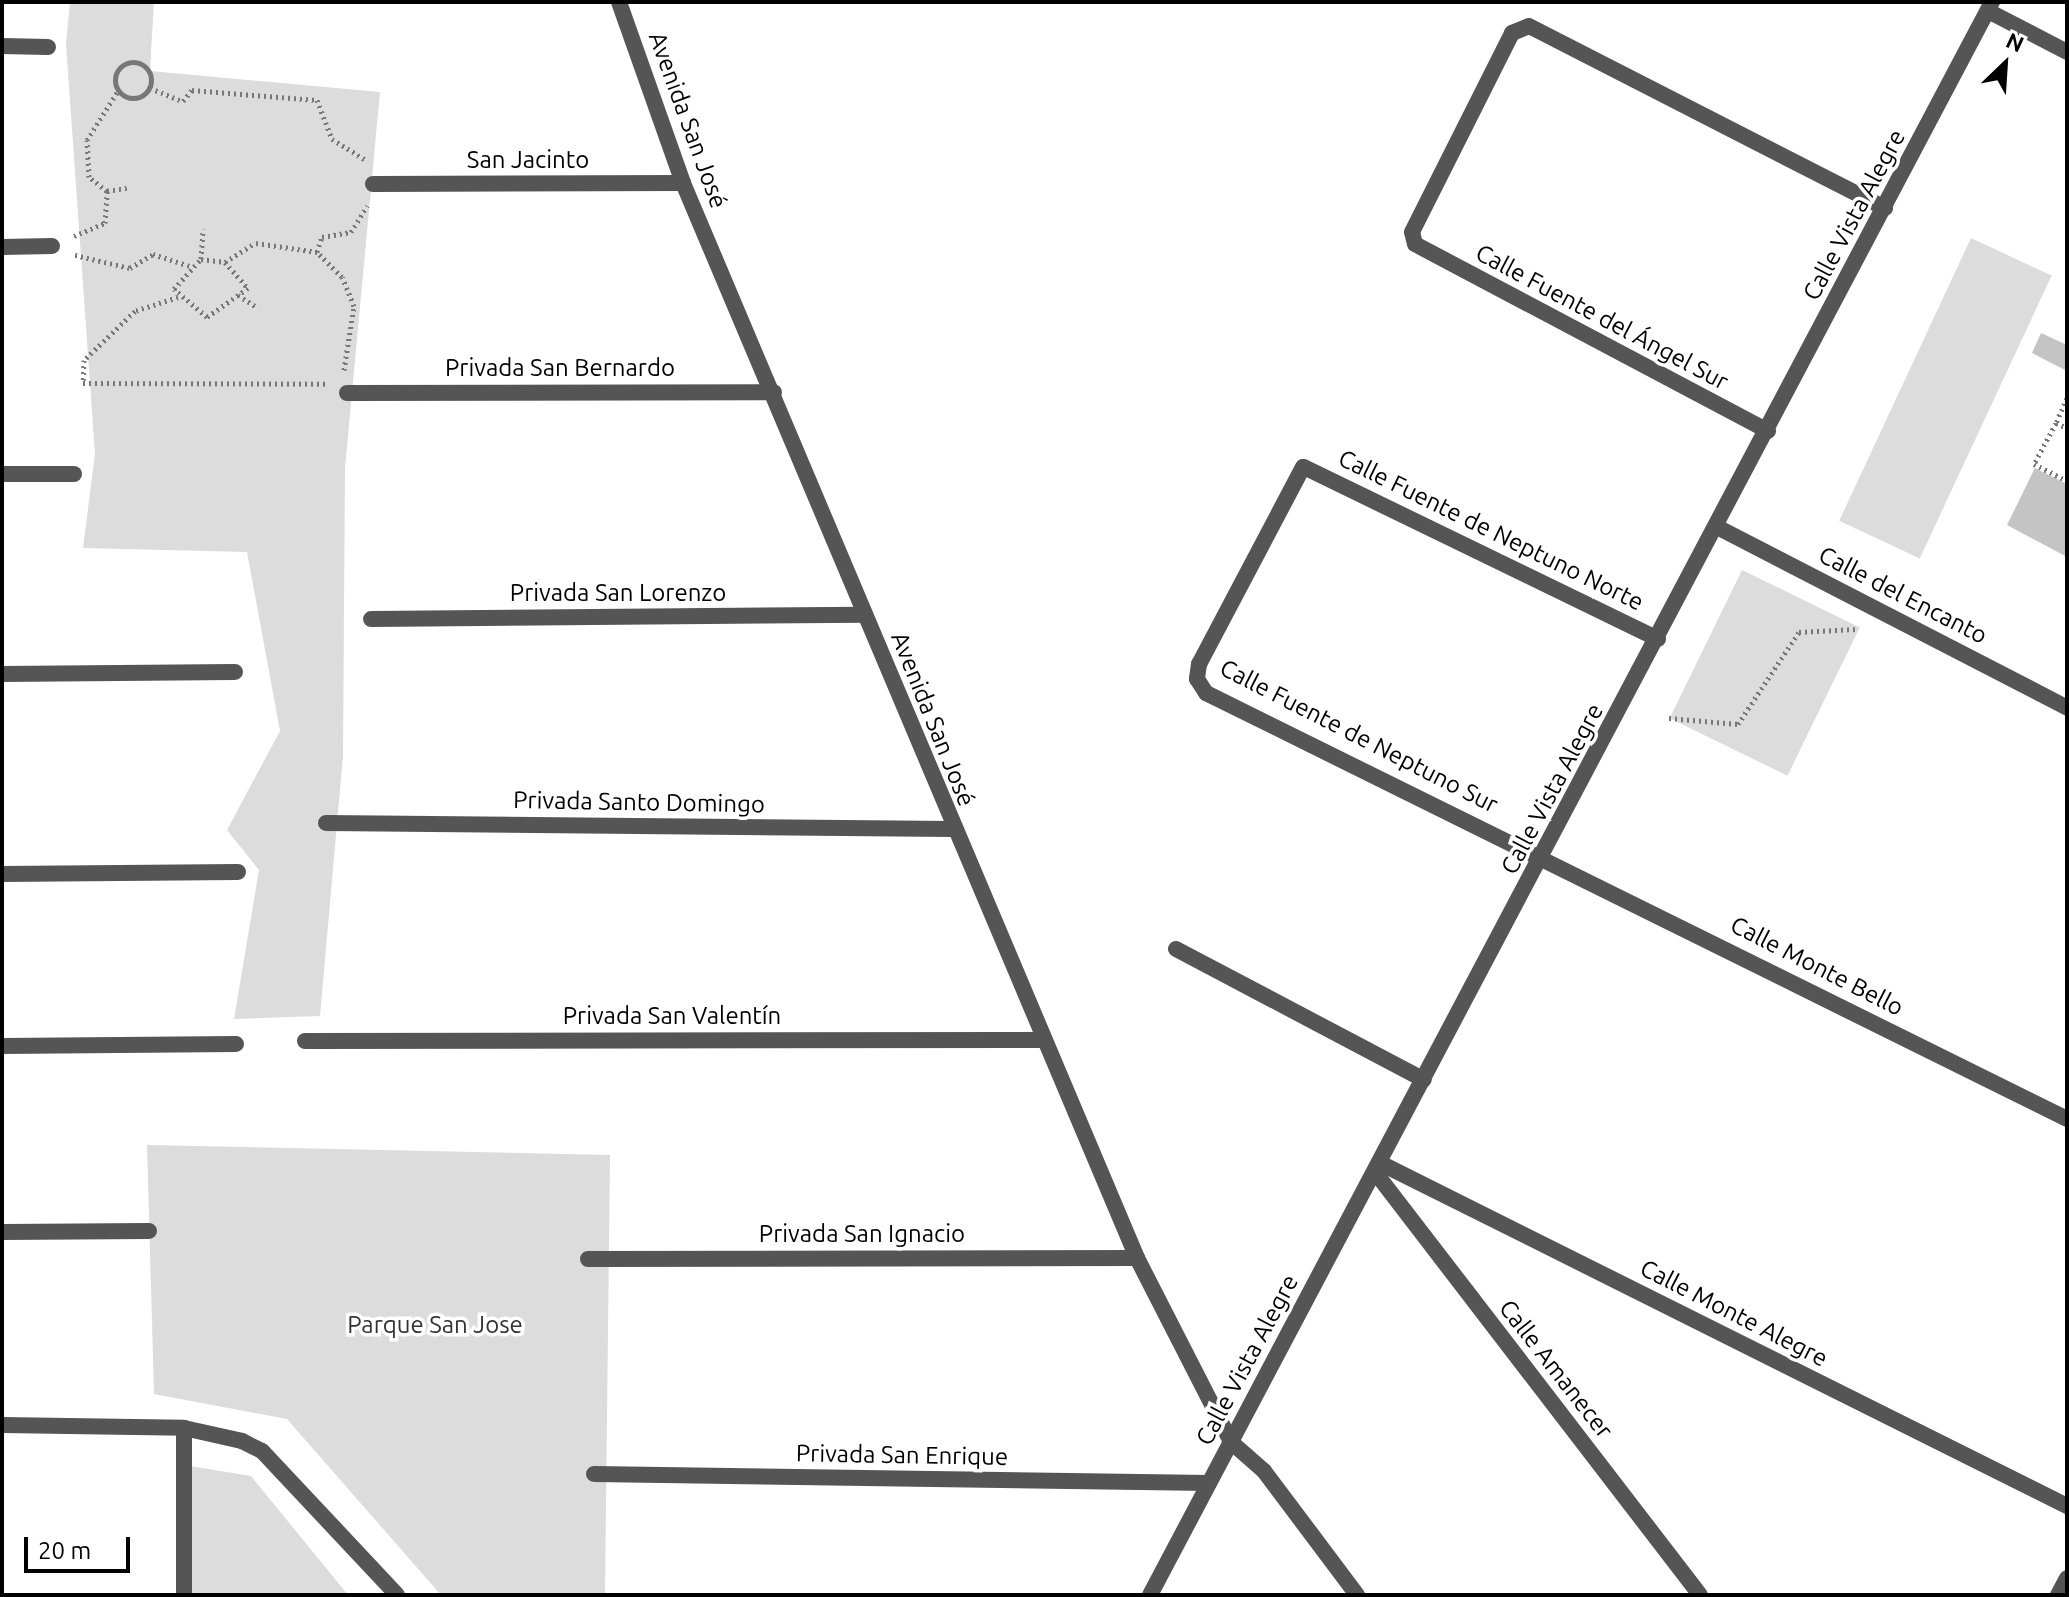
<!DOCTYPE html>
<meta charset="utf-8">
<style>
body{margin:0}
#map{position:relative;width:2069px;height:1597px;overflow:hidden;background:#fff;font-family:Ubuntu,sans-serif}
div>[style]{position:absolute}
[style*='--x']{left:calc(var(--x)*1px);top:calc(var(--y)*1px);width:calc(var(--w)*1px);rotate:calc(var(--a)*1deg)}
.green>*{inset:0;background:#dcdcdc;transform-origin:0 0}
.building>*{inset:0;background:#c4c4c4}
.path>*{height:5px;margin-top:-2.5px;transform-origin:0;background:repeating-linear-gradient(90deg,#777 0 2px,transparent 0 6px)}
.path>.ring{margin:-2.5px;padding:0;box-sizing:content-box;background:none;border:5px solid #777;border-radius:50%}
.lane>*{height:16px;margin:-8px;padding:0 8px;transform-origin:8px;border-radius:8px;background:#555}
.street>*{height:16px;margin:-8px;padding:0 8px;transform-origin:8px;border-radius:8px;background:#555}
span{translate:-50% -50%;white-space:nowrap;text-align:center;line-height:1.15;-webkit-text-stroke:7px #fff;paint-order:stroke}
.street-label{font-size:24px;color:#000}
.park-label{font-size:24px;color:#333}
.frame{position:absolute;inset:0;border:4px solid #000;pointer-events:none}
.north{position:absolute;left:1965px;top:24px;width:80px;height:80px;-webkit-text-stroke:6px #fff;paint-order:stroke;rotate:25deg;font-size:22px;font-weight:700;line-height:32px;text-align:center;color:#000}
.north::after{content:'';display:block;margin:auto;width:28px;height:36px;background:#000;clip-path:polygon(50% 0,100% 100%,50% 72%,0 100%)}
.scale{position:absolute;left:24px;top:1537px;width:106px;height:36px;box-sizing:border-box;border:4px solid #000;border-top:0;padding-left:10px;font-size:24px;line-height:28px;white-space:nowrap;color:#000;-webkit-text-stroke:6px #fff;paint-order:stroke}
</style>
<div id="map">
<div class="green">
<i style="clip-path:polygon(70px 2px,154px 2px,150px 71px,380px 92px,345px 468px,343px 756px,320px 1016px,234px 1019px,259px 870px,227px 830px,280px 731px,247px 552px,83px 548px,95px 454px,66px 44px)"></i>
<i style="left:1971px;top:238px;width:89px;height:312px;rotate:25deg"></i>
<i style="left:1742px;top:570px;width:131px;height:165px;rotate:26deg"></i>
<i style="clip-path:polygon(147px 1145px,610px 1155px,605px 1595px,441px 1595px,287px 1419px,154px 1394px)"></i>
<i style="clip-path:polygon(190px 1466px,251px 1476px,348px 1595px,183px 1595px)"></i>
</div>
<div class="building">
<i style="clip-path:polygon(2041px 333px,2067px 345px,2067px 371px,2032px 353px)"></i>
<i style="clip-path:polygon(2035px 468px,2067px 484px,2067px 557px,2007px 525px)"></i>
</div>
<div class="path">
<i class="ring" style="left:115px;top:62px;width:31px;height:31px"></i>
<i style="--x:150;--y:88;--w:35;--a:22"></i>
<i style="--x:183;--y:101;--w:14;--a:-51"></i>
<i style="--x:192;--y:90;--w:125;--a:4.6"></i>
<i style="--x:317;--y:100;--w:42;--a:69"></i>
<i style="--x:332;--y:139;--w:40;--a:32"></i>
<i style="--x:107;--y:191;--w:20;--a:-9"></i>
<i style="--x:74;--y:236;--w:34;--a:-23"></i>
<i style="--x:105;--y:223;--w:32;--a:-86"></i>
<i style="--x:107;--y:191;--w:23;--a:-142"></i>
<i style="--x:89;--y:177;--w:37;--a:-93"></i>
<i style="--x:87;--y:140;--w:58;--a:-57.7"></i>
<i style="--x:75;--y:255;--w:57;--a:13.3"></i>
<i style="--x:130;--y:268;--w:27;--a:-31"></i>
<i style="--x:153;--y:254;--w:39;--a:18"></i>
<i style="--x:201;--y:259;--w:24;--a:7"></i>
<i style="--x:225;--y:262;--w:35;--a:49"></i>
<i style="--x:248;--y:288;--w:50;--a:144.7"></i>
<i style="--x:207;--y:317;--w:43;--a:-139.7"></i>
<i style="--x:174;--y:289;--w:40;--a:-48"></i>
<i style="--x:201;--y:259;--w:30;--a:-86"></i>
<i style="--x:225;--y:262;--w:36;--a:-32"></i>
<i style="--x:256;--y:243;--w:62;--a:8.4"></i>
<i style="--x:238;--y:295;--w:24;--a:33"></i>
<i style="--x:178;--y:297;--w:45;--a:162"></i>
<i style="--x:135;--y:311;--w:71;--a:136.1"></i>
<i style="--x:84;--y:360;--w:23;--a:92"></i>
<i style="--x:83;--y:383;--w:243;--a:0.2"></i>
<i style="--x:344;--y:370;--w:65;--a:-81.1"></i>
<i style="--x:354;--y:306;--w:31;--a:-112"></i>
<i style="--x:342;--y:277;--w:35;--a:-135"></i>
<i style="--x:317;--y:252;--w:16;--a:-72"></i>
<i style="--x:322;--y:237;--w:29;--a:-10"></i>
<i style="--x:351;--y:232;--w:31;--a:-58"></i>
<i style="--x:2067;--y:398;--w:27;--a:114"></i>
<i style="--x:2056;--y:423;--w:12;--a:24"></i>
<i style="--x:2056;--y:423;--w:47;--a:118.2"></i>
<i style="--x:2034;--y:464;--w:37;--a:27"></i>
<i style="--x:1669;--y:718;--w:69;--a:5"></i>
<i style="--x:1738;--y:724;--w:110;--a:-56.5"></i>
<i style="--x:1799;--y:632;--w:56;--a:-3.1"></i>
</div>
<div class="lane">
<i style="--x:184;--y:1428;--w:167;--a:90"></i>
</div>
<div class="street">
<i style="--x:619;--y:2;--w:192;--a:70.5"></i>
<i style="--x:683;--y:183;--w:1167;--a:67.1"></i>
<i style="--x:1137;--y:1258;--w:207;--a:62.9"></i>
<i style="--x:1231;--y:1442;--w:44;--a:41.3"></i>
<i style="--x:1264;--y:1471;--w:155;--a:53.1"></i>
<i style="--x:1988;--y:11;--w:89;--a:27.4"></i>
<i style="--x:2;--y:46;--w:46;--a:1.2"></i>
<i style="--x:373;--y:184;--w:310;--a:-0.2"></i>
<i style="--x:2;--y:247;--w:50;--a:-1.1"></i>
<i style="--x:347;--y:393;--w:427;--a:-0.1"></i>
<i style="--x:1768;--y:431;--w:399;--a:-152.1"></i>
<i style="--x:1415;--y:244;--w:12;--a:-104"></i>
<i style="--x:1412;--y:232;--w:223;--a:-63.3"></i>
<i style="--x:1512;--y:33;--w:18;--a:-22"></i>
<i style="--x:1529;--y:26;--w:400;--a:27.1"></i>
<i style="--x:2;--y:474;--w:72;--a:0"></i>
<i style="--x:1717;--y:527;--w:394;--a:27.3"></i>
<i style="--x:371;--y:619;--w:494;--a:-0.5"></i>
<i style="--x:1658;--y:639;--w:394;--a:-154.1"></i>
<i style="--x:1303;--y:467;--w:223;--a:117.8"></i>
<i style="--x:1199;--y:664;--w:15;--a:98"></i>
<i style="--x:1197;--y:679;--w:17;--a:57"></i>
<i style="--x:1206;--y:693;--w:961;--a:26.32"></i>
<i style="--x:2;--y:674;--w:233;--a:-0.5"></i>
<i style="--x:326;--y:823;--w:625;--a:0.55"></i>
<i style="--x:2;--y:874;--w:236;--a:-0.5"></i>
<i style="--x:1176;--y:949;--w:280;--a:27.8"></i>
<i style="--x:305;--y:1041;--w:735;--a:-0.08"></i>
<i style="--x:2;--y:1046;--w:234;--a:-0.5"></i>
<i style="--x:1380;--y:1163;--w:768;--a:26.53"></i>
<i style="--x:1375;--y:1172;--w:533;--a:52.46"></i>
<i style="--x:2;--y:1232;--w:147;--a:-0.4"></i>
<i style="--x:588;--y:1259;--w:549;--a:-0.1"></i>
<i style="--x:2;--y:1425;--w:182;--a:0.9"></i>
<i style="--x:184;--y:1428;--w:59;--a:12.6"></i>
<i style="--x:242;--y:1441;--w:22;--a:27"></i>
<i style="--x:262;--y:1451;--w:197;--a:46.8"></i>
<i style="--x:594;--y:1474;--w:615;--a:0.84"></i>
<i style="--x:1150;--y:1595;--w:1802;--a:-62.14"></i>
<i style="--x:2058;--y:1595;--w:19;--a:-62"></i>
</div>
<div class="street-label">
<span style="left:688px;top:120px;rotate:70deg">Avenida San José</span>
<span style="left:528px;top:160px">San Jacinto</span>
<span style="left:1854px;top:215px;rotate:-62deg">Calle Vista Alegre</span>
<span style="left:1602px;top:317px;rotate:28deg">Calle Fuente del Ángel Sur</span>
<span style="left:560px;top:368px">Privada San Bernardo</span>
<span style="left:1491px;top:530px;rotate:26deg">Calle Fuente de Neptuno Norte</span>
<span style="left:618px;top:593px">Privada San Lorenzo</span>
<span style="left:1903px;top:595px;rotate:27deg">Calle del Encanto</span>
<span style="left:933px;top:719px;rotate:68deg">Avenida San José</span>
<span style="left:1359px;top:736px;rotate:27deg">Calle Fuente de Neptuno Sur</span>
<span style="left:1552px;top:789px;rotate:-62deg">Calle Vista Alegre</span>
<span style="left:639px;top:802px;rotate:1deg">Privada Santo Domingo</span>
<span style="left:1817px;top:966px;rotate:27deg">Calle Monte Bello</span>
<span style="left:672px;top:1016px">Privada San Valentín</span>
<span style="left:862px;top:1234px">Privada San Ignacio</span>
<span style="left:1734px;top:1313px;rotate:27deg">Calle Monte Alegre</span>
<span style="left:1247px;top:1360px;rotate:-62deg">Calle Vista Alegre</span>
<span style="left:1556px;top:1369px;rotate:52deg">Calle Amanecer</span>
<span style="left:902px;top:1455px;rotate:1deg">Privada San Enrique</span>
</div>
<div class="park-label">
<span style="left:435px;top:1325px">Parque San Jose</span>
</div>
<div class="frame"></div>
<div class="north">N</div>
<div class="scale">20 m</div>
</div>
